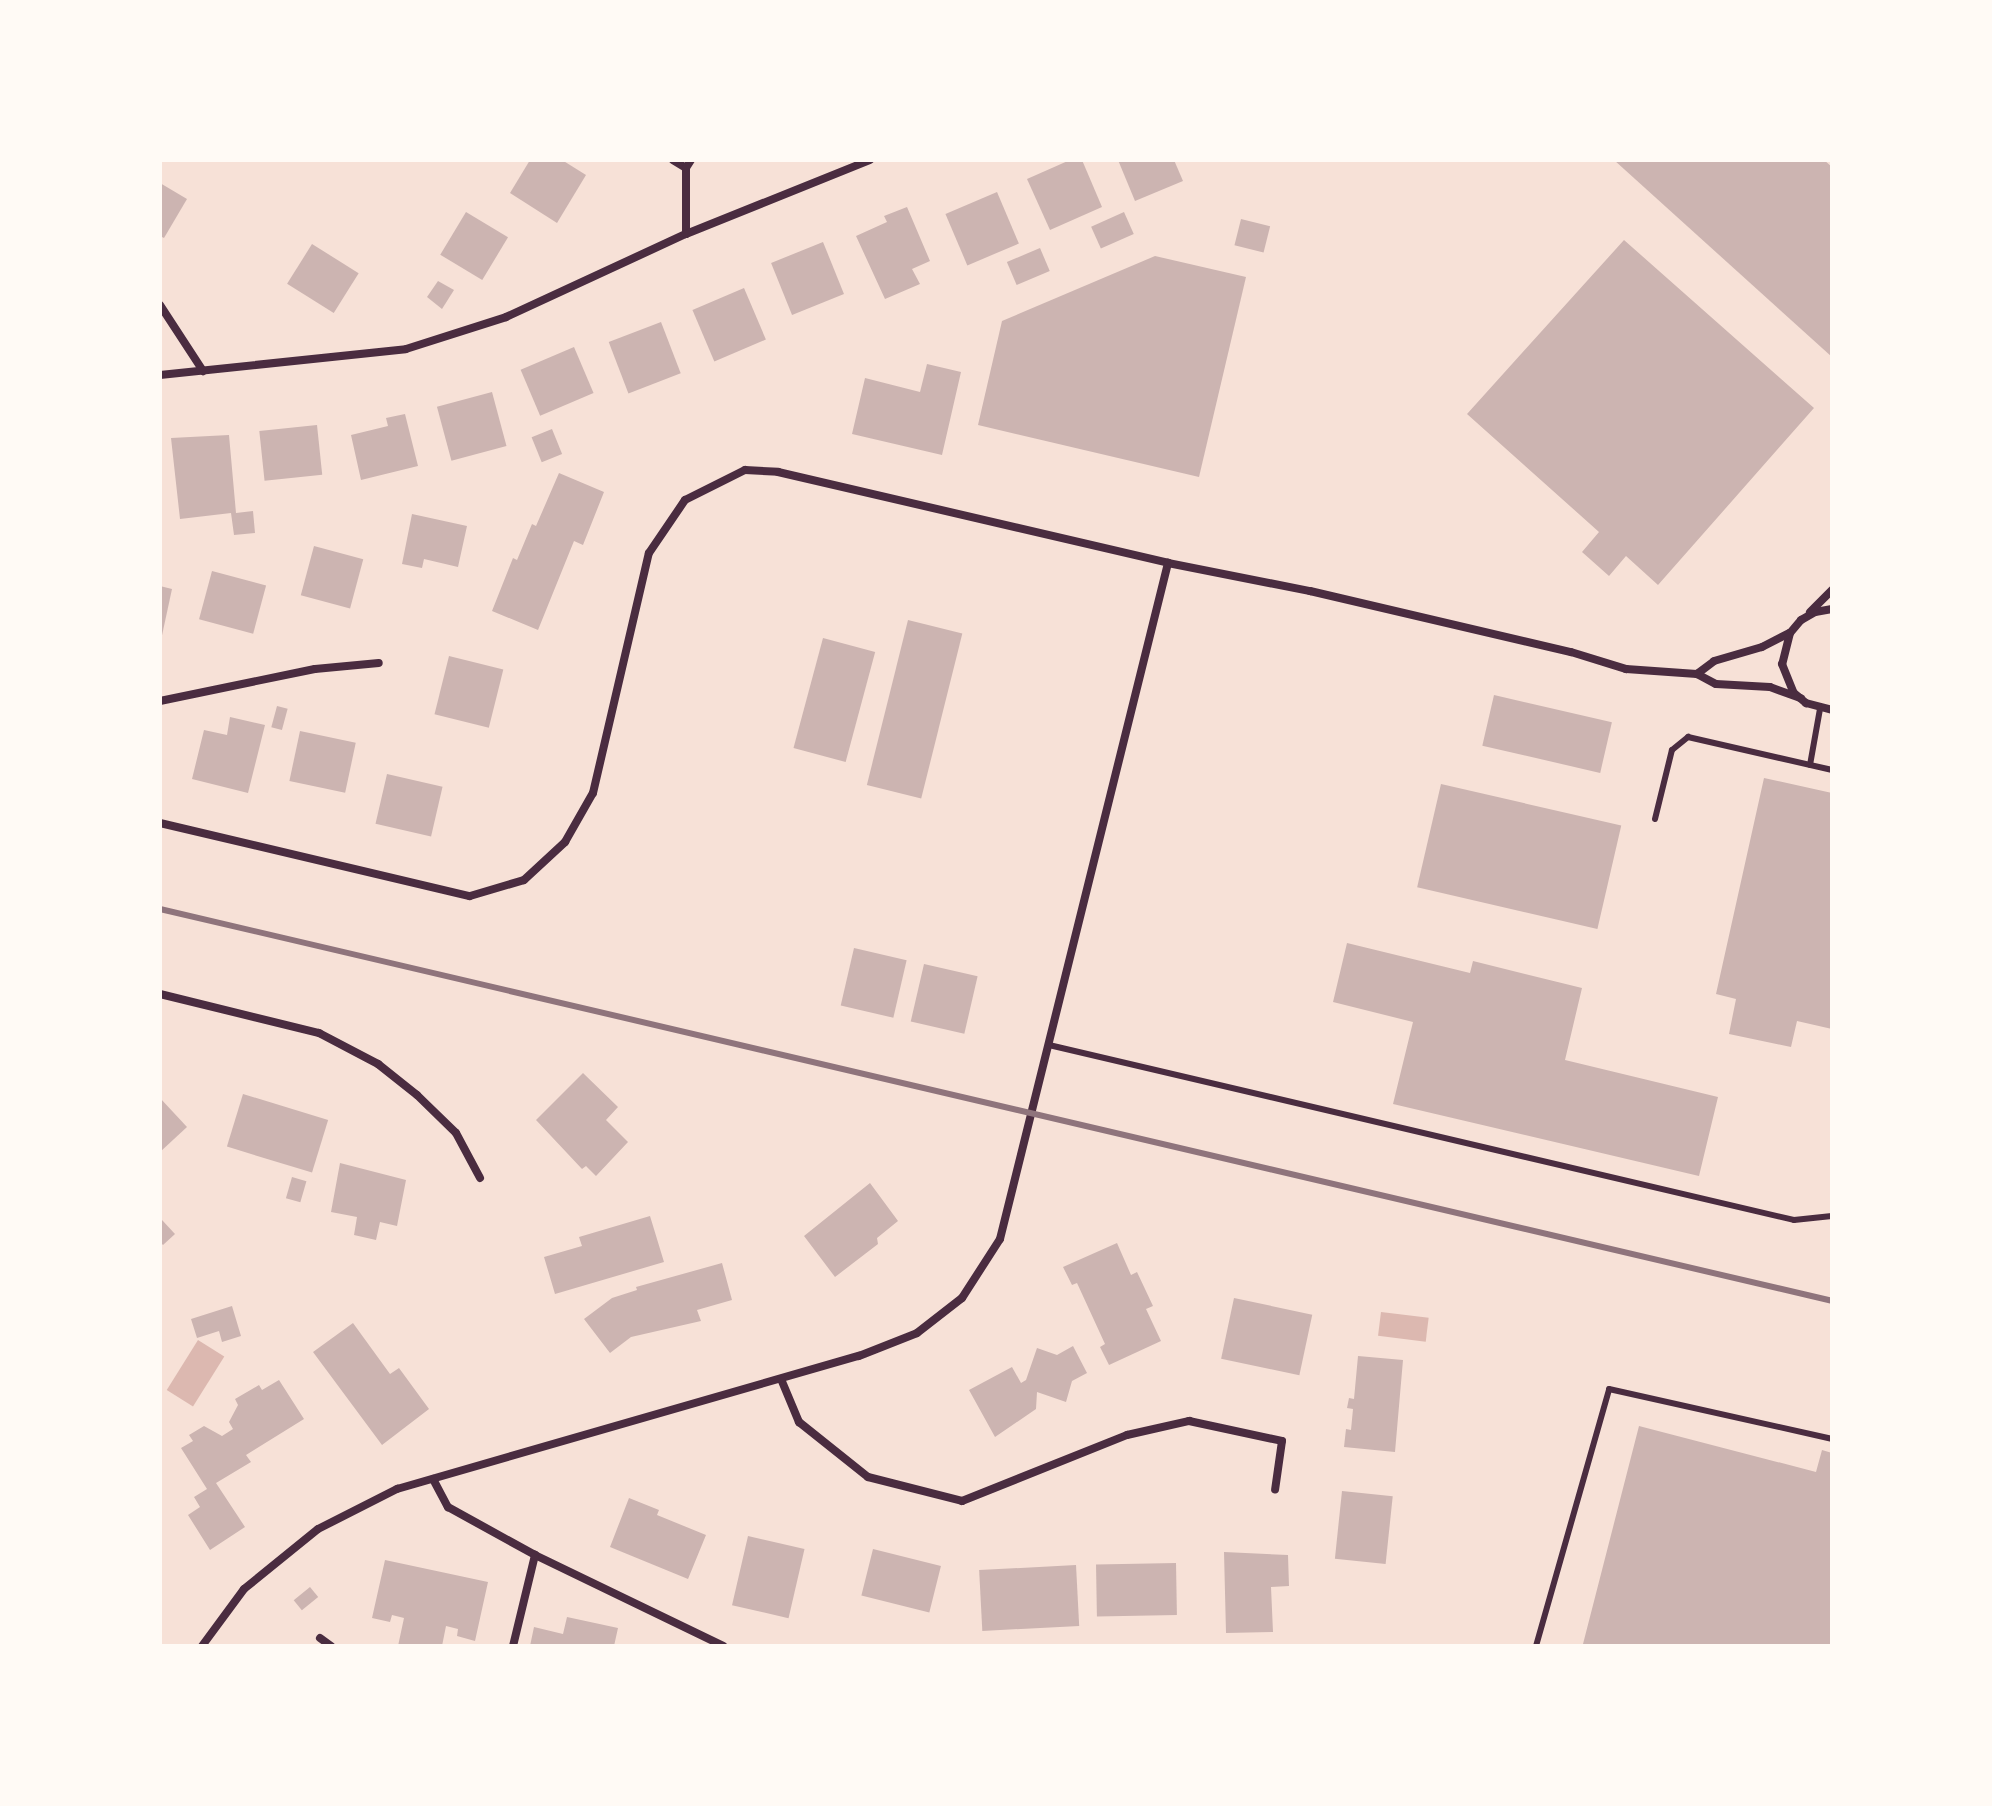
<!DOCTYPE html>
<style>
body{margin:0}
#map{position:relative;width:1992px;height:1806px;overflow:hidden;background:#f7e1d7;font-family:"Noto Sans",sans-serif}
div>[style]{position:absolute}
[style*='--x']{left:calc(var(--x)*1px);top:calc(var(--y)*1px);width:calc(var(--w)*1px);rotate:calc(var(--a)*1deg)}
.water>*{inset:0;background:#dcb8b0;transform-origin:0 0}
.building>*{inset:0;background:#ccb4b1;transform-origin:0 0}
.service>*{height:6px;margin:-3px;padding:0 3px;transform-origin:3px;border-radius:3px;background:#4a2c40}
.minor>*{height:8px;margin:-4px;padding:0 4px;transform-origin:4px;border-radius:4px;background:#4a2c40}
.rail>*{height:6px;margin:-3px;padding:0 3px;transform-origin:3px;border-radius:3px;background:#8f747c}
span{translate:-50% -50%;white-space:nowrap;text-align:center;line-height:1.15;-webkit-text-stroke:6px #fffaf5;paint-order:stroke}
.frame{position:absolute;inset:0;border:162px solid #fffaf5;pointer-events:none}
</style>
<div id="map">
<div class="water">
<i style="left:1381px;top:1312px;width:48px;height:24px;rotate:7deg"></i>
<i style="left:198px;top:1340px;width:31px;height:59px;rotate:32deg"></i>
</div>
<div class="building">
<i style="clip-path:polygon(530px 160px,562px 160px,586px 175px,557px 223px,510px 193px)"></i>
<i style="clip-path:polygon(1070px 160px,1082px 160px,1102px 207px,1050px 230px,1027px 179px)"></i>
<i style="clip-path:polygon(1118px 160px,1174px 160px,1183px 181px,1135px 201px)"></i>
<i style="clip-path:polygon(1614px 160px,1824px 160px,1832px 167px,1832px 357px)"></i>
<i style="clip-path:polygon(160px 183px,187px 199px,164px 238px,160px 236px)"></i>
<i style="left:997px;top:192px;width:56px;height:56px;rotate:67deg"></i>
<i style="clip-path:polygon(907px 207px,930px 261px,912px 269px,920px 284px,885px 299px,856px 236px,887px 222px,884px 216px)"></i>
<i style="left:466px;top:212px;width:49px;height:50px;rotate:31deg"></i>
<i style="left:1124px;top:212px;width:24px;height:36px;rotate:66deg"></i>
<i style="left:1241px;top:219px;width:30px;height:27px;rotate:14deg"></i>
<i style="clip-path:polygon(1624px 240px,1814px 408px,1658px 585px,1626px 556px,1609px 576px,1582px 552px,1599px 532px,1467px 414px)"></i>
<i style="left:823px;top:242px;width:56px;height:56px;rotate:68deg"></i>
<i style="left:312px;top:244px;width:55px;height:47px;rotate:32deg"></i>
<i style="left:1040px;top:248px;width:25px;height:36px;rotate:67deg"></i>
<i style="clip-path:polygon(1155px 256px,1246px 277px,1199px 477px,978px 425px,1002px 321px)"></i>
<i style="clip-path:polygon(438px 281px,454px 290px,442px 309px,427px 297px)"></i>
<i style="left:744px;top:288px;width:56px;height:56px;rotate:67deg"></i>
<i style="left:661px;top:322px;width:55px;height:56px;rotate:69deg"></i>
<i style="left:574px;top:347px;width:50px;height:58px;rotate:67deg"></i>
<i style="clip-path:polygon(927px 364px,961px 372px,942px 455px,852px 434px,865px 378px,920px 392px)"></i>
<i style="left:492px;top:392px;width:56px;height:57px;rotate:75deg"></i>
<i style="clip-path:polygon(405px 414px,418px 466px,361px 480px,351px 435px,388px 426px,386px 418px)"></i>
<i style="left:317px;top:425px;width:50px;height:58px;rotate:84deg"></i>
<i style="left:552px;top:429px;width:27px;height:22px;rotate:68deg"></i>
<i style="clip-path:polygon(229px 435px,236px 513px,253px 511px,255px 533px,234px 535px,231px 513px,180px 519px,171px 438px)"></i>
<i style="clip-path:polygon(559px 473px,604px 492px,583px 545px,574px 541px,538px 630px,492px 611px,513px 558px,517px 560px,532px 524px,536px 526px)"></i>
<i style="clip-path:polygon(412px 514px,467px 526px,458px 567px,424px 559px,422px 568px,402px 564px)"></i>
<i style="left:314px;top:546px;width:51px;height:51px;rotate:15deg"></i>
<i style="left:212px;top:571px;width:56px;height:50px;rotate:15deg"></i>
<i style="clip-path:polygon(160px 586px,172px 589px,161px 640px,160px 640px)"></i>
<i style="left:908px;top:620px;width:56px;height:170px;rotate:14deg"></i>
<i style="left:823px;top:638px;width:54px;height:114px;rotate:15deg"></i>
<i style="left:449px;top:656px;width:56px;height:60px;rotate:14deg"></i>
<i style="left:1494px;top:695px;width:121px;height:52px;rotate:13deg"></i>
<i style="left:277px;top:706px;width:11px;height:22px;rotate:15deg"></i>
<i style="clip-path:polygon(230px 717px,265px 725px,248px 793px,192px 779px,204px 730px,227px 735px)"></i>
<i style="left:300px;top:731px;width:57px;height:51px;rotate:12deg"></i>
<i style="left:387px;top:774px;width:57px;height:51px;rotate:13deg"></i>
<i style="clip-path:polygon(1764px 778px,1832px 793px,1832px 1029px,1797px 1021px,1791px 1047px,1729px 1034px,1736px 999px,1716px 994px)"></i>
<i style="left:1441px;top:784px;width:185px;height:106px;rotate:13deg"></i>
<i style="clip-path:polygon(1347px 943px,1470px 973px,1473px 961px,1582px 988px,1565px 1060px,1718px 1097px,1699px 1176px,1393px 1104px,1413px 1022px,1333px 1002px)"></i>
<i style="left:854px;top:948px;width:54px;height:59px;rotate:13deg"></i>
<i style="left:924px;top:964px;width:55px;height:59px;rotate:13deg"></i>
<i style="clip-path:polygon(583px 1073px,618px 1107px,606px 1120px,628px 1142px,596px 1176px,586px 1166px,582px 1169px,536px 1120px)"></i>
<i style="left:243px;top:1094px;width:89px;height:55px;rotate:17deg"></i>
<i style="clip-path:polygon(160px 1098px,187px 1127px,160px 1152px)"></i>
<i style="clip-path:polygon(340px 1163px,406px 1180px,397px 1226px,380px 1222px,376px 1240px,354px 1235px,357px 1217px,331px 1212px)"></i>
<i style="left:292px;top:1177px;width:15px;height:22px;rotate:16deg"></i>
<i style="clip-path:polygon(870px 1183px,898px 1221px,877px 1238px,878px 1244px,835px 1277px,804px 1236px)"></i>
<i style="clip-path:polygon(650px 1216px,664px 1262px,555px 1294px,544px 1257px,582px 1246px,579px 1237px)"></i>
<i style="clip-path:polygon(162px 1220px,175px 1234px,163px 1245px,160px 1242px)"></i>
<i style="clip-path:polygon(1117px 1243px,1131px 1275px,1137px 1272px,1153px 1306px,1146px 1309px,1161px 1341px,1109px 1365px,1100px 1347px,1105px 1344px,1077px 1283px,1072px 1285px,1063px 1267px)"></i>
<i style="clip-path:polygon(722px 1263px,732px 1300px,697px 1310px,701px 1321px,631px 1337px,610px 1353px,584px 1319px,612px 1298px,637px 1290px,636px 1287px)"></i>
<i style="left:1234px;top:1298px;width:80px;height:62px;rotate:12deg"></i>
<i style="clip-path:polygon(232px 1306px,241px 1336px,222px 1342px,219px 1331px,197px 1338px,191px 1319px)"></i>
<i style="clip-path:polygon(353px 1323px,390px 1374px,399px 1368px,429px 1409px,382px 1445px,313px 1352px)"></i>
<i style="clip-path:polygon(1073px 1346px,1087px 1373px,1072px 1381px,1066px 1402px,1037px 1392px,1036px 1409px,995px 1437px,969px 1390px,1012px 1367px,1021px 1383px,1026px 1380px,1037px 1348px,1057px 1355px)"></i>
<i style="clip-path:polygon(1358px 1356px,1403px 1360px,1395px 1452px,1344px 1447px,1346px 1429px,1351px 1430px,1353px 1409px,1347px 1408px,1349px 1398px,1354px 1399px)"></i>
<i style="clip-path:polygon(279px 1380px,304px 1419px,246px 1455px,251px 1462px,216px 1483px,245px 1527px,210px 1550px,188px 1515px,200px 1507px,194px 1497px,207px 1489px,181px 1448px,193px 1441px,189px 1435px,204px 1426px,222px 1436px,233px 1429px,229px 1422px,238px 1405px,235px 1399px,259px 1385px,262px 1390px)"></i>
<i style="clip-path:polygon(1639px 1426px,1816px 1472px,1822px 1450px,1832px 1453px,1832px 1646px,1583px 1644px)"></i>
<i style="left:1342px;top:1491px;width:51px;height:68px;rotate:6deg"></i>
<i style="clip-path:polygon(629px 1498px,659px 1510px,657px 1515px,706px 1535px,688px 1579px,610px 1547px)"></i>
<i style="left:748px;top:1536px;width:58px;height:71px;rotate:13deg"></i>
<i style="left:873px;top:1549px;width:70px;height:48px;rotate:14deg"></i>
<i style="clip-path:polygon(1224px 1552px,1288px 1555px,1289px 1586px,1271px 1587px,1273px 1632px,1226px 1633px)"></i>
<i style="clip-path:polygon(385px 1560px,488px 1582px,475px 1641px,457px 1636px,458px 1629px,446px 1626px,442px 1646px,398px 1646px,404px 1618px,392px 1615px,390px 1622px,372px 1618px)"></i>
<i style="left:1176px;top:1563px;width:52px;height:80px;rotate:89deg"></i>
<i style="left:1076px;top:1565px;width:61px;height:97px;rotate:87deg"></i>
<i style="left:310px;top:1587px;width:13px;height:21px;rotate:51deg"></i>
<i style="clip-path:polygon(567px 1617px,618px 1628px,614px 1646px,530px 1646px,534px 1627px,563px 1634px)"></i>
</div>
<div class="service">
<i style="--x:1810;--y:765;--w:57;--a:-79.9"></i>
<i style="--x:1655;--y:819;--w:71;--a:-76.2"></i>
<i style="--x:1672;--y:750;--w:21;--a:-39"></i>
<i style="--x:1688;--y:737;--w:148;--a:12.9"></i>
<i style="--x:1049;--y:1045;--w:765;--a:13.22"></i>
<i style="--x:1794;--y:1220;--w:38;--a:-6"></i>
<i style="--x:1536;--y:1646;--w:267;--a:-74.1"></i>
<i style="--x:1609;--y:1389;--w:229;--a:12.6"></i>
</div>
<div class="minor">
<i style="--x:673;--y:160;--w:15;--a:32"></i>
<i style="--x:686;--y:234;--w:66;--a:-90"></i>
<i style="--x:686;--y:168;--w:9;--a:-58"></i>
<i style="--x:160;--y:305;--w:79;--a:56.9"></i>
<i style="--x:160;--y:375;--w:247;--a:-6"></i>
<i style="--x:406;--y:349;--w:105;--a:-17.7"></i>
<i style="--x:506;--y:317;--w:198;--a:-24.8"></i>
<i style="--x:686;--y:234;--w:198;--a:-21.9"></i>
<i style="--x:1832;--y:609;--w:17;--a:170"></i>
<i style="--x:1815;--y:612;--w:16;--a:150"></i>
<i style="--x:1801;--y:620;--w:17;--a:130"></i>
<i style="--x:1790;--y:633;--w:32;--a:104"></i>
<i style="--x:1782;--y:664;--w:31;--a:68"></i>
<i style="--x:1794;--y:693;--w:16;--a:40"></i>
<i style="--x:1806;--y:703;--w:27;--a:15"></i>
<i style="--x:1810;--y:612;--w:31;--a:-45"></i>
<i style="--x:1697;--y:674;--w:21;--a:-37"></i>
<i style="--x:1714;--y:661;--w:50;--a:-16.3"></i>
<i style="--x:1762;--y:647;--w:31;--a:-27"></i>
<i style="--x:160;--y:701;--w:158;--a:-11.7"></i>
<i style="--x:315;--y:669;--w:64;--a:-5.4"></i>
<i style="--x:160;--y:823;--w:318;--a:13.3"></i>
<i style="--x:470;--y:896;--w:56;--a:-16.5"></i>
<i style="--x:524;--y:880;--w:56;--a:-42.8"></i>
<i style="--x:565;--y:842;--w:56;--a:-60.3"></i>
<i style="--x:593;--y:793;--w:246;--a:-76.9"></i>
<i style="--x:649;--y:553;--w:64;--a:-55.8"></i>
<i style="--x:685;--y:500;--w:67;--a:-26.6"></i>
<i style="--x:745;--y:470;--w:33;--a:3"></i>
<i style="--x:778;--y:472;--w:400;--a:13.1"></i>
<i style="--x:1168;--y:563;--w:145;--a:11.2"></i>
<i style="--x:1310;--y:591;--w:268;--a:13.2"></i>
<i style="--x:1571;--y:652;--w:58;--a:17.2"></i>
<i style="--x:1626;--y:669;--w:71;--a:4"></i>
<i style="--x:1697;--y:674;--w:21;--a:28"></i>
<i style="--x:1716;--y:684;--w:54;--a:3.2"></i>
<i style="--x:1770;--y:687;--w:33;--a:20"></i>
<i style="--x:160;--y:994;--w:164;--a:13.8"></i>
<i style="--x:319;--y:1033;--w:67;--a:27.7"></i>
<i style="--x:378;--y:1064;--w:50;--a:38.5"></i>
<i style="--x:417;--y:1095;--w:54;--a:44.3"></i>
<i style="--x:456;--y:1133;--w:51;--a:61.9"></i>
<i style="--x:781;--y:1379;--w:47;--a:67.3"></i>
<i style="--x:799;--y:1422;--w:88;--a:38.6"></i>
<i style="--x:868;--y:1477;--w:97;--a:14.3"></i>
<i style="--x:962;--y:1501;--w:178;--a:-21.8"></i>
<i style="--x:1127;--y:1435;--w:64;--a:-12.7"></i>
<i style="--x:1189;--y:1421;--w:95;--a:12.1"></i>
<i style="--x:1282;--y:1441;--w:49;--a:98.1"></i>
<i style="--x:433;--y:1479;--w:32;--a:62"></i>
<i style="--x:448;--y:1507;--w:99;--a:28.9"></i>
<i style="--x:535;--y:1555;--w:209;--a:25.8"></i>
<i style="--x:320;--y:1638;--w:14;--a:36"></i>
<i style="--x:202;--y:1646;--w:71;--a:-53.6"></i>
<i style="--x:244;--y:1589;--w:95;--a:-39"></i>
<i style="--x:318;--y:1529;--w:89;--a:-26.9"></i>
<i style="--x:397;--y:1489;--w:481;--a:-16.1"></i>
<i style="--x:859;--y:1356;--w:62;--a:-21.6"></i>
<i style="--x:917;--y:1333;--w:57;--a:-37.9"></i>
<i style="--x:962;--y:1298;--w:70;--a:-57.2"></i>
<i style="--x:1000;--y:1239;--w:697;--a:-76.04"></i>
<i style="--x:513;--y:1646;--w:94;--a:-76.4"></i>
</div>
<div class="rail">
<i style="--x:160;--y:909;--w:1717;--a:13.19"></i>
</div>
<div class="frame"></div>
</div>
